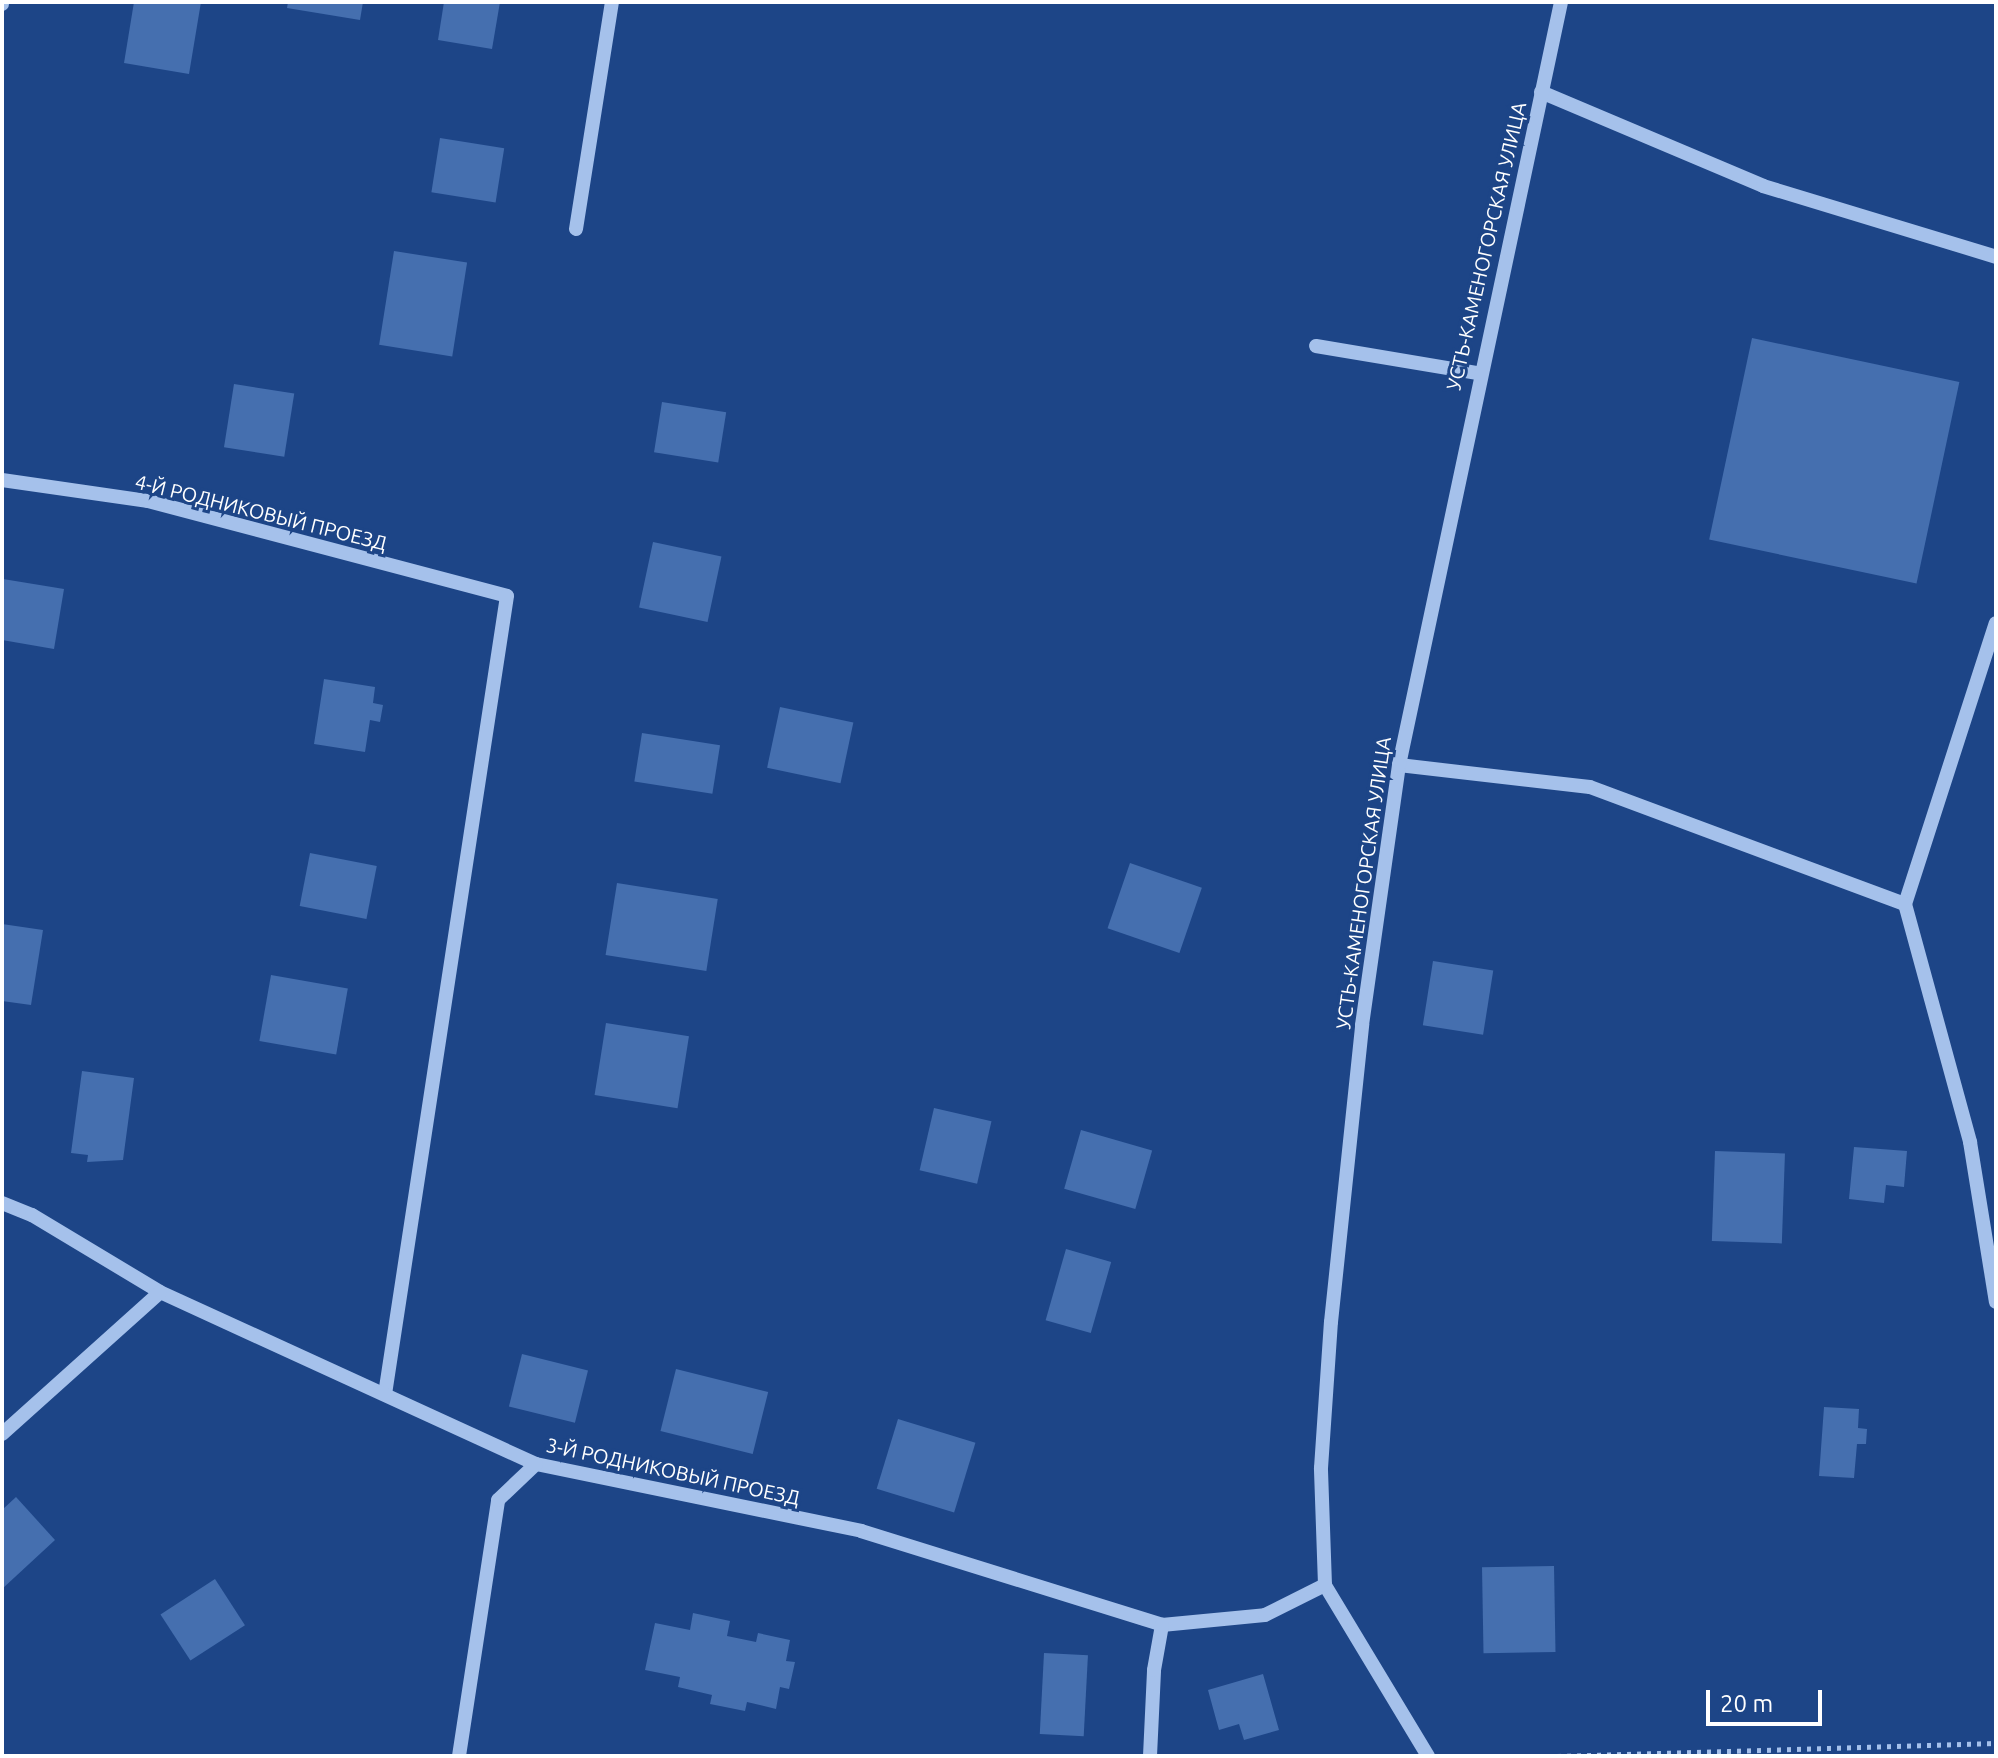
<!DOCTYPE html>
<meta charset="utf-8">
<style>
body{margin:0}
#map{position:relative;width:1998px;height:1758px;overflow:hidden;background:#1d4587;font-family:Ubuntu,sans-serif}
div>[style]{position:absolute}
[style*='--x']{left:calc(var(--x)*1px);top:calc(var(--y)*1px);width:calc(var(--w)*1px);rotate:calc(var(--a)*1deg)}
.building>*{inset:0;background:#456faf;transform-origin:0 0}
.path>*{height:5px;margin-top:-2.5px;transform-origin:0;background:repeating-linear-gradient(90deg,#a5c1eb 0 4px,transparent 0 10px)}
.minor>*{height:14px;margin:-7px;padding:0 7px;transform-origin:7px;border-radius:7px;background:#a5c1eb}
span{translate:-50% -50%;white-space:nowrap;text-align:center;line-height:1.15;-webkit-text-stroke:6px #1d4587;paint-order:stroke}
.street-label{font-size:20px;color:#fff}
.frame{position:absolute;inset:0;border:4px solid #fff;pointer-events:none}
.scale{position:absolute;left:1706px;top:1690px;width:116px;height:36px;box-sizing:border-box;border:4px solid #fff;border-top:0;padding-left:10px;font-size:24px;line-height:28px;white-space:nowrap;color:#fff;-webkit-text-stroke:6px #1d4587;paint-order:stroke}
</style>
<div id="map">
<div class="building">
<i style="clip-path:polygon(134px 2px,201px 2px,189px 74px,124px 63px)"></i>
<i style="clip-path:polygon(288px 2px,363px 2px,360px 20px,287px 8px)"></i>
<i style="clip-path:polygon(444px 2px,500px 2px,492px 49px,438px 40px)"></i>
<i style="left:440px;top:138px;width:65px;height:55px;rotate:9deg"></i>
<i style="left:394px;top:251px;width:74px;height:95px;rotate:9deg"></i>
<i style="left:1752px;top:338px;width:212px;height:206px;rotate:12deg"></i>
<i style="left:234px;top:384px;width:61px;height:64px;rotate:9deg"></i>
<i style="left:662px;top:402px;width:65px;height:51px;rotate:9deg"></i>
<i style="left:653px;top:542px;width:70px;height:67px;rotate:12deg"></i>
<i style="clip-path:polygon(3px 579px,64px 589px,54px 649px,2px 640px)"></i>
<i style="clip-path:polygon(324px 679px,375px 687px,373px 703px,383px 705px,380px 722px,370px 720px,365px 752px,314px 744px)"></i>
<i style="left:780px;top:707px;width:75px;height:62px;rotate:12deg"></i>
<i style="left:642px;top:733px;width:79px;height:49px;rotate:9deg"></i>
<i style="left:310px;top:853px;width:68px;height:54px;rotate:11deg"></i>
<i style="left:1130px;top:863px;width:76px;height:69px;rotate:19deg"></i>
<i style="left:617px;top:883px;width:102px;height:73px;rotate:9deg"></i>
<i style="clip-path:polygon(2px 924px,43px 930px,31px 1005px,2px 1001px)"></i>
<i style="left:1433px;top:961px;width:61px;height:65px;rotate:9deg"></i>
<i style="left:271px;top:975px;width:78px;height:67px;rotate:10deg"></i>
<i style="left:606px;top:1023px;width:84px;height:73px;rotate:9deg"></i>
<i style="clip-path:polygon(82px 1071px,134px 1078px,123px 1160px,87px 1162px,88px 1155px,71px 1153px)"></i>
<i style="left:934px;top:1108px;width:59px;height:64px;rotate:13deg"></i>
<i style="left:1081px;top:1130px;width:74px;height:61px;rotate:16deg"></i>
<i style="clip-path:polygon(1854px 1147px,1907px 1151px,1904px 1187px,1886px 1185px,1884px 1203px,1849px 1199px)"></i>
<i style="left:1715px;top:1151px;width:70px;height:90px;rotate:2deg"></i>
<i style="left:1066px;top:1249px;width:47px;height:74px;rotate:16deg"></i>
<i style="left:522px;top:1354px;width:68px;height:54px;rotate:14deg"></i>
<i style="left:676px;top:1369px;width:95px;height:64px;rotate:14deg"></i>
<i style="clip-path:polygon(1824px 1407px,1859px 1409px,1858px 1428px,1867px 1429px,1866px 1444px,1857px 1444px,1854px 1478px,1819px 1476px)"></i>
<i style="left:898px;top:1419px;width:81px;height:73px;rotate:17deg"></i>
<i style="clip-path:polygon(16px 1497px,55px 1540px,2px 1589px,2px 1510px)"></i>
<i style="left:1554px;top:1566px;width:86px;height:72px;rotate:89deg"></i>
<i style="left:215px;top:1579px;width:55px;height:65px;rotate:57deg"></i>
<i style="clip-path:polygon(693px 1613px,730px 1621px,727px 1636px,756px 1642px,758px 1633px,790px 1640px,786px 1661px,795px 1662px,789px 1689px,780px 1687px,776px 1709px,747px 1702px,745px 1711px,710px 1704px,712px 1695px,678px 1687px,680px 1677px,645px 1670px,655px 1623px,690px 1630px)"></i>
<i style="left:1044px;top:1653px;width:44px;height:81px;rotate:3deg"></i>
<i style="clip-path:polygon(1263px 1674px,1279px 1730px,1244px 1740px,1239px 1724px,1219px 1730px,1208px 1690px)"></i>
</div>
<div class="path">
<i style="--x:1557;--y:1756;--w:439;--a:-1.7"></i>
</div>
<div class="minor">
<i style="--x:2;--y:4;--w:2;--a:-90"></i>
<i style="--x:1541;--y:92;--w:241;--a:22.9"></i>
<i style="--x:1763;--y:186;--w:244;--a:16.9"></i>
<i style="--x:576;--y:229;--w:230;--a:-81"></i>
<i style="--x:1316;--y:346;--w:164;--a:9.5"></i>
<i style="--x:2;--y:480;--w:148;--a:8.2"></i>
<i style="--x:148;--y:501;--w:371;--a:14.8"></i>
<i style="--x:507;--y:596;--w:807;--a:98.69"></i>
<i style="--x:1399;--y:765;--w:192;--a:6.6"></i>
<i style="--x:1590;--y:787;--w:336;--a:20.4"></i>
<i style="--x:1905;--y:904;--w:295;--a:-72.1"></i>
<i style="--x:1905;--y:904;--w:247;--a:74.7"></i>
<i style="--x:1970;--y:1142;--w:162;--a:80.8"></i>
<i style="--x:2;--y:1203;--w:32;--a:22"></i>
<i style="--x:32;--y:1215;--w:149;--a:31"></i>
<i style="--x:160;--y:1292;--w:413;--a:24.6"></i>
<i style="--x:536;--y:1464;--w:332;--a:11.6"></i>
<i style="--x:861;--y:1531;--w:315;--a:17.3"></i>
<i style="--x:1162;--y:1625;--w:103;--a:-5.5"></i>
<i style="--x:1265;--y:1615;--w:67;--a:-26.6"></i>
<i style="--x:2;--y:1434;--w:212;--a:-41.9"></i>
<i style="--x:459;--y:1756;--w:259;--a:-81.3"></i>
<i style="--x:498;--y:1500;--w:52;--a:-43.5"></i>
<i style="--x:1150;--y:1756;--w:86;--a:-87.3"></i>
<i style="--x:1154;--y:1670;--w:46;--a:-79.9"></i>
<i style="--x:1428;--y:1756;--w:200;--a:-121.1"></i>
<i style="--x:1325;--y:1585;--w:117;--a:-92"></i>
<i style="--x:1321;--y:1468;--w:146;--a:-86.1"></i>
<i style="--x:1331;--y:1322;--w:299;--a:-84"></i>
<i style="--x:1362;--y:1025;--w:263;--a:-81.9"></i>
<i style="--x:1399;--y:765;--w:780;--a:-78.01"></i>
</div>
<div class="street-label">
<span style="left:1486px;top:246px;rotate:-77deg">УСТЬ-КАМЕНОГОРСКАЯ УЛИЦА</span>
<span style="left:261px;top:512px;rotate:14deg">4-Й РОДНИКОВЫЙ ПРОЕЗД</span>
<span style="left:1363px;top:883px;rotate:-82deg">УСТЬ-КАМЕНОГОРСКАЯ УЛИЦА</span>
<span style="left:673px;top:1471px;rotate:12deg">3-Й РОДНИКОВЫЙ ПРОЕЗД</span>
</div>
<div class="frame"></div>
<div class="scale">20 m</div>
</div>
